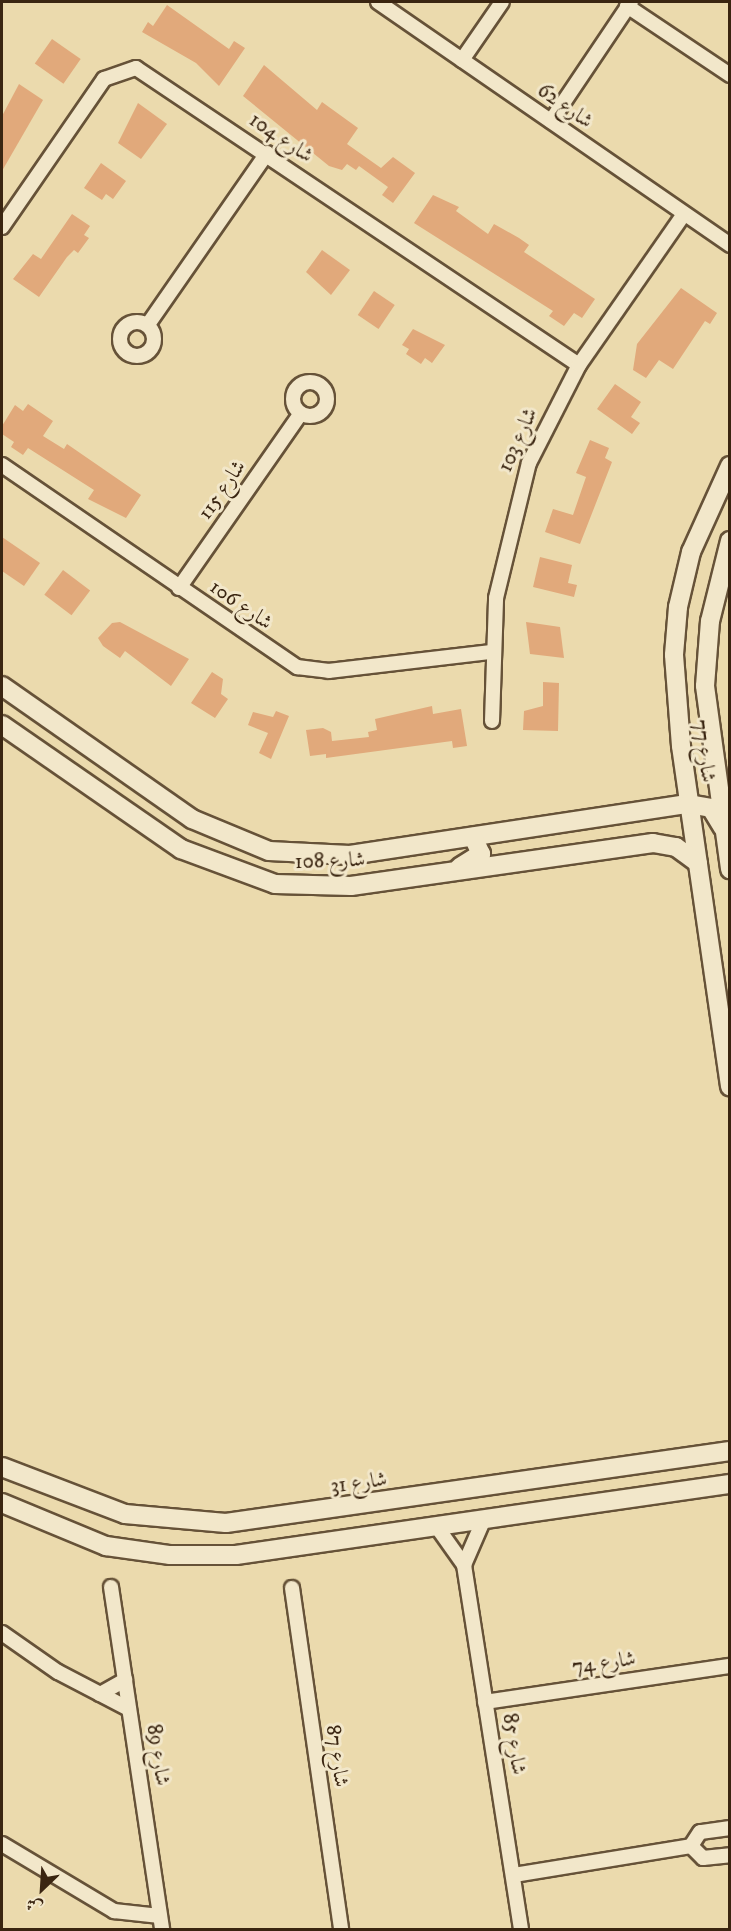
<!DOCTYPE html>
<meta charset="utf-8">
<style>
body{margin:0}
#map{position:relative;width:731px;height:1931px;overflow:hidden;background:#ebdaad;font-family:"IM FELL DW Pica",Amiri,serif}
div>[style]{position:absolute}
[style*='--x']{left:calc(var(--x)*1px);top:calc(var(--y)*1px);width:calc(var(--w)*1px);rotate:calc(var(--a)*1deg)}
.building>*{inset:0;background:#e1a97b;transform-origin:0 0}
.roads{filter:drop-shadow(2px 0 #665238) drop-shadow(-2px 0 #665238) drop-shadow(0 2px #665238) drop-shadow(0 -2px #665238)}
.minor>*{height:14px;margin:-7px;padding:0 7px;transform-origin:7px;border-radius:7px;background:#f2e7ca}
.minor>.ring{margin:-7px;padding:0;box-sizing:content-box;background:none;border:14px solid #f2e7ca;border-radius:50%}
.tertiary>*{height:18px;margin:-9px;padding:0 9px;transform-origin:9px;border-radius:9px;background:#f2e7ca}
span{translate:-50% -50%;white-space:nowrap;text-align:center;line-height:1.15;-webkit-text-stroke:6px #f2e7ca;paint-order:stroke}
.street-label{font-size:21px;color:#3a2511}
.frame{position:absolute;inset:0;border:3px solid #3a2511;pointer-events:none}
.north{position:absolute;left:12px;top:1859px;width:60px;height:60px;-webkit-text-stroke:4px #f2e7ca;paint-order:stroke;rotate:205deg;font-size:16px;font-weight:700;line-height:24px;text-align:center;color:#3a2511}
.north::after{content:'';display:block;margin:auto;width:21px;height:27px;background:#3a2511;clip-path:polygon(50% 0,100% 100%,50% 72%,0 100%)}
</style>
<div id="map">
<div class="building">
<i style="clip-path:polygon(167px 5px,229px 49px,234px 41px,245px 48px,219px 86px,196px 63px,142px 32px,148px 22px,153px 26px)"></i>
<i style="left:52px;top:39px;width:35px;height:30px;rotate:35deg"></i>
<i style="clip-path:polygon(264px 65px,317px 110px,322px 102px,358px 128px,347px 144px,381px 168px,393px 157px,415px 173px,393px 203px,382px 195px,388px 187px,359px 166px,356px 170px,347px 164px,342px 170px,329px 166px,243px 96px)"></i>
<i style="clip-path:polygon(19px 84px,43px 100px,2px 171px,2px 116px)"></i>
<i style="clip-path:polygon(138px 103px,167px 124px,141px 159px,118px 143px)"></i>
<i style="clip-path:polygon(101px 163px,126px 181px,113px 199px,106px 194px,102px 200px,84px 188px)"></i>
<i style="clip-path:polygon(433px 195px,459px 207px,456px 211px,488px 234px,494px 224px,519px 238px,529px 245px,524px 252px,595px 299px,582px 318px,574px 313px,564px 326px,549px 316px,553px 311px,414px 223px)"></i>
<i style="clip-path:polygon(72px 214px,90px 226px,84px 235px,89px 238px,78px 253px,74px 250px,67px 257px,39px 297px,13px 279px,33px 254px,41px 259px)"></i>
<i style="clip-path:polygon(322px 250px,350px 270px,331px 295px,306px 272px)"></i>
<i style="clip-path:polygon(681px 288px,717px 313px,710px 324px,705px 321px,673px 369px,659px 360px,646px 378px,633px 370px,637px 344px)"></i>
<i style="left:374px;top:291px;width:25px;height:29px;rotate:34deg"></i>
<i style="clip-path:polygon(413px 329px,445px 345px,432px 363px,425px 358px,421px 364px,406px 354px,409px 349px,402px 345px)"></i>
<i style="clip-path:polygon(615px 384px,641px 402px,631px 417px,640px 423px,632px 434px,597px 409px)"></i>
<i style="clip-path:polygon(28px 404px,53px 421px,43px 436px,64px 449px,67px 444px,141px 495px,126px 518px,88px 499px,94px 490px,28px 448px,23px 455px,11px 447px,14px 442px,2px 434px,2px 426px,15px 405px,23px 411px)"></i>
<i style="clip-path:polygon(590px 440px,609px 448px,605px 458px,612px 462px,580px 544px,545px 532px,553px 509px,573px 515px,586px 477px,576px 473px)"></i>
<i style="clip-path:polygon(2px 537px,40px 563px,24px 586px,2px 571px)"></i>
<i style="clip-path:polygon(540px 557px,572px 565px,568px 583px,577px 585px,574px 597px,533px 587px)"></i>
<i style="left:63px;top:570px;width:34px;height:31px;rotate:37deg"></i>
<i style="clip-path:polygon(120px 622px,189px 659px,171px 686px,125px 651px,120px 658px,103px 646px,98px 638px,112px 623px)"></i>
<i style="clip-path:polygon(526px 622px,560px 627px,564px 658px,530px 654px)"></i>
<i style="clip-path:polygon(212px 672px,223px 679px,221px 694px,228px 699px,215px 718px,191px 703px)"></i>
<i style="clip-path:polygon(543px 682px,559px 683px,558px 731px,523px 730px,524px 711px,543px 706px)"></i>
<i style="clip-path:polygon(432px 706px,433px 714px,461px 709px,467px 746px,453px 748px,452px 741px,326px 758px,326px 754px,310px 756px,306px 730px,323px 728px,331px 732px,332px 741px,369px 737px,368px 732px,377px 730px,375px 719px)"></i>
<i style="clip-path:polygon(276px 711px,289px 716px,271px 759px,259px 753px,268px 733px,248px 725px,253px 712px,273px 717px)"></i>
</div>
<div class="roads">
<div class="minor">
<i style="--x:378;--y:2;--w:428;--a:34.6"></i>
<i style="--x:627;--y:6;--w:124;--a:33.8"></i>
<i style="--x:462;--y:60;--w:70;--a:-55.4"></i>
<i style="--x:551;--y:121;--w:143;--a:-56.1"></i>
<i style="--x:2;--y:227;--w:180;--a:-55.4"></i>
<i style="--x:104;--y:79;--w:34;--a:-19"></i>
<i style="--x:136;--y:68;--w:533;--a:33.84"></i>
<i class="ring" style="left:120px;top:322px;width:20px;height:20px"></i>
<i style="--x:149;--y:323;--w:207;--a:-55.2"></i>
<i class="ring" style="left:293px;top:382px;width:20px;height:20px"></i>
<i style="--x:2;--y:465;--w:358;--a:34.4"></i>
<i style="--x:297;--y:667;--w:32;--a:7"></i>
<i style="--x:329;--y:671;--w:163;--a:-6.7"></i>
<i style="--x:179;--y:588;--w:210;--a:-55.1"></i>
<i style="--x:492;--y:721;--w:123;--a:-88.1"></i>
<i style="--x:496;--y:598;--w:139;--a:-76.3"></i>
<i style="--x:529;--y:463;--w:110;--a:-63"></i>
<i style="--x:579;--y:365;--w:184;--a:-55.2"></i>
<i style="--x:437;--y:1527;--w:47;--a:54.6"></i>
<i style="--x:464;--y:1565;--w:369;--a:81.1"></i>
<i style="--x:464;--y:1565;--w:48;--a:-66.6"></i>
<i style="--x:111;--y:1587;--w:347;--a:81.5"></i>
<i style="--x:292;--y:1588;--w:345;--a:81.8"></i>
<i style="--x:2;--y:1633;--w:68;--a:34.9"></i>
<i style="--x:58;--y:1672;--w:80;--a:27.5"></i>
<i style="--x:100;--y:1694;--w:29;--a:-29"></i>
<i style="--x:485;--y:1702;--w:248;--a:-8.4"></i>
<i style="--x:730;--y:1828;--w:30;--a:172"></i>
<i style="--x:700;--y:1832;--w:17;--a:123"></i>
<i style="--x:691;--y:1846;--w:17;--a:45"></i>
<i style="--x:703;--y:1858;--w:27;--a:-6"></i>
<i style="--x:2;--y:1844;--w:131;--a:30.9"></i>
<i style="--x:114;--y:1911;--w:46;--a:6.2"></i>
<i style="--x:514;--y:1875;--w:179;--a:-9.3"></i>
</div>
<div class="tertiary">
<i style="--x:730;--y:466;--w:94;--a:114.4"></i>
<i style="--x:691;--y:552;--w:57;--a:103.3"></i>
<i style="--x:678;--y:607;--w:48;--a:94.8"></i>
<i style="--x:674;--y:655;--w:91;--a:85.6"></i>
<i style="--x:681;--y:746;--w:344;--a:81.8"></i>
<i style="--x:730;--y:541;--w:82;--a:104"></i>
<i style="--x:710;--y:621;--w:65;--a:94.4"></i>
<i style="--x:705;--y:686;--w:185;--a:82.2"></i>
<i style="--x:2;--y:686;--w:232;--a:35"></i>
<i style="--x:192;--y:819;--w:83;--a:22.6"></i>
<i style="--x:269;--y:851;--w:81;--a:2.8"></i>
<i style="--x:350;--y:855;--w:343;--a:-8.6"></i>
<i style="--x:689;--y:804;--w:22;--a:10"></i>
<i style="--x:711;--y:808;--w:23;--a:59"></i>
<i style="--x:2;--y:725;--w:218;--a:34.7"></i>
<i style="--x:181;--y:849;--w:100;--a:20.4"></i>
<i style="--x:275;--y:884;--w:76;--a:1.5"></i>
<i style="--x:351;--y:886;--w:305;--a:-8.1"></i>
<i style="--x:653;--y:843;--w:23;--a:10"></i>
<i style="--x:676;--y:847;--w:27;--a:36"></i>
<i style="--x:460;--y:867;--w:25;--a:-32"></i>
<i style="--x:481;--y:854;--w:19;--a:-115"></i>
<i style="--x:2;--y:1467;--w:132;--a:20.9"></i>
<i style="--x:125;--y:1514;--w:101;--a:5.1"></i>
<i style="--x:226;--y:1523;--w:509;--a:-8.13"></i>
<i style="--x:2;--y:1503;--w:113;--a:22.5"></i>
<i style="--x:106;--y:1546;--w:65;--a:8"></i>
<i style="--x:170;--y:1555;--w:66;--a:0"></i>
<i style="--x:236;--y:1555;--w:499;--a:-8.2"></i>
</div>
</div>
<div class="street-label">
<span style="left:565px;top:106px;rotate:35deg">شارع 62</span>
<span style="left:281px;top:138px;rotate:34deg">شارع 104</span>
<span style="left:518px;top:440px;rotate:-66deg">شارع 103</span>
<span style="left:222px;top:490px;rotate:-55deg">شارع 115</span>
<span style="left:241px;top:605px;rotate:35deg">شارع 106</span>
<span style="left:704px;top:751px;rotate:82deg">شارع 77</span>
<span style="left:330px;top:861px;rotate:-2deg">شارع 108</span>
<span style="left:359px;top:1483px;rotate:-8deg">شارع 31</span>
<span style="left:604px;top:1663px;rotate:-8deg">شارع 74</span>
<span style="left:514px;top:1744px;rotate:81deg">شارع 85</span>
<span style="left:158px;top:1755px;rotate:81deg">شارع 89</span>
<span style="left:337px;top:1756px;rotate:82deg">شارع 87</span>
</div>
<div class="frame"></div>
<div class="north">ش</div>
</div>
